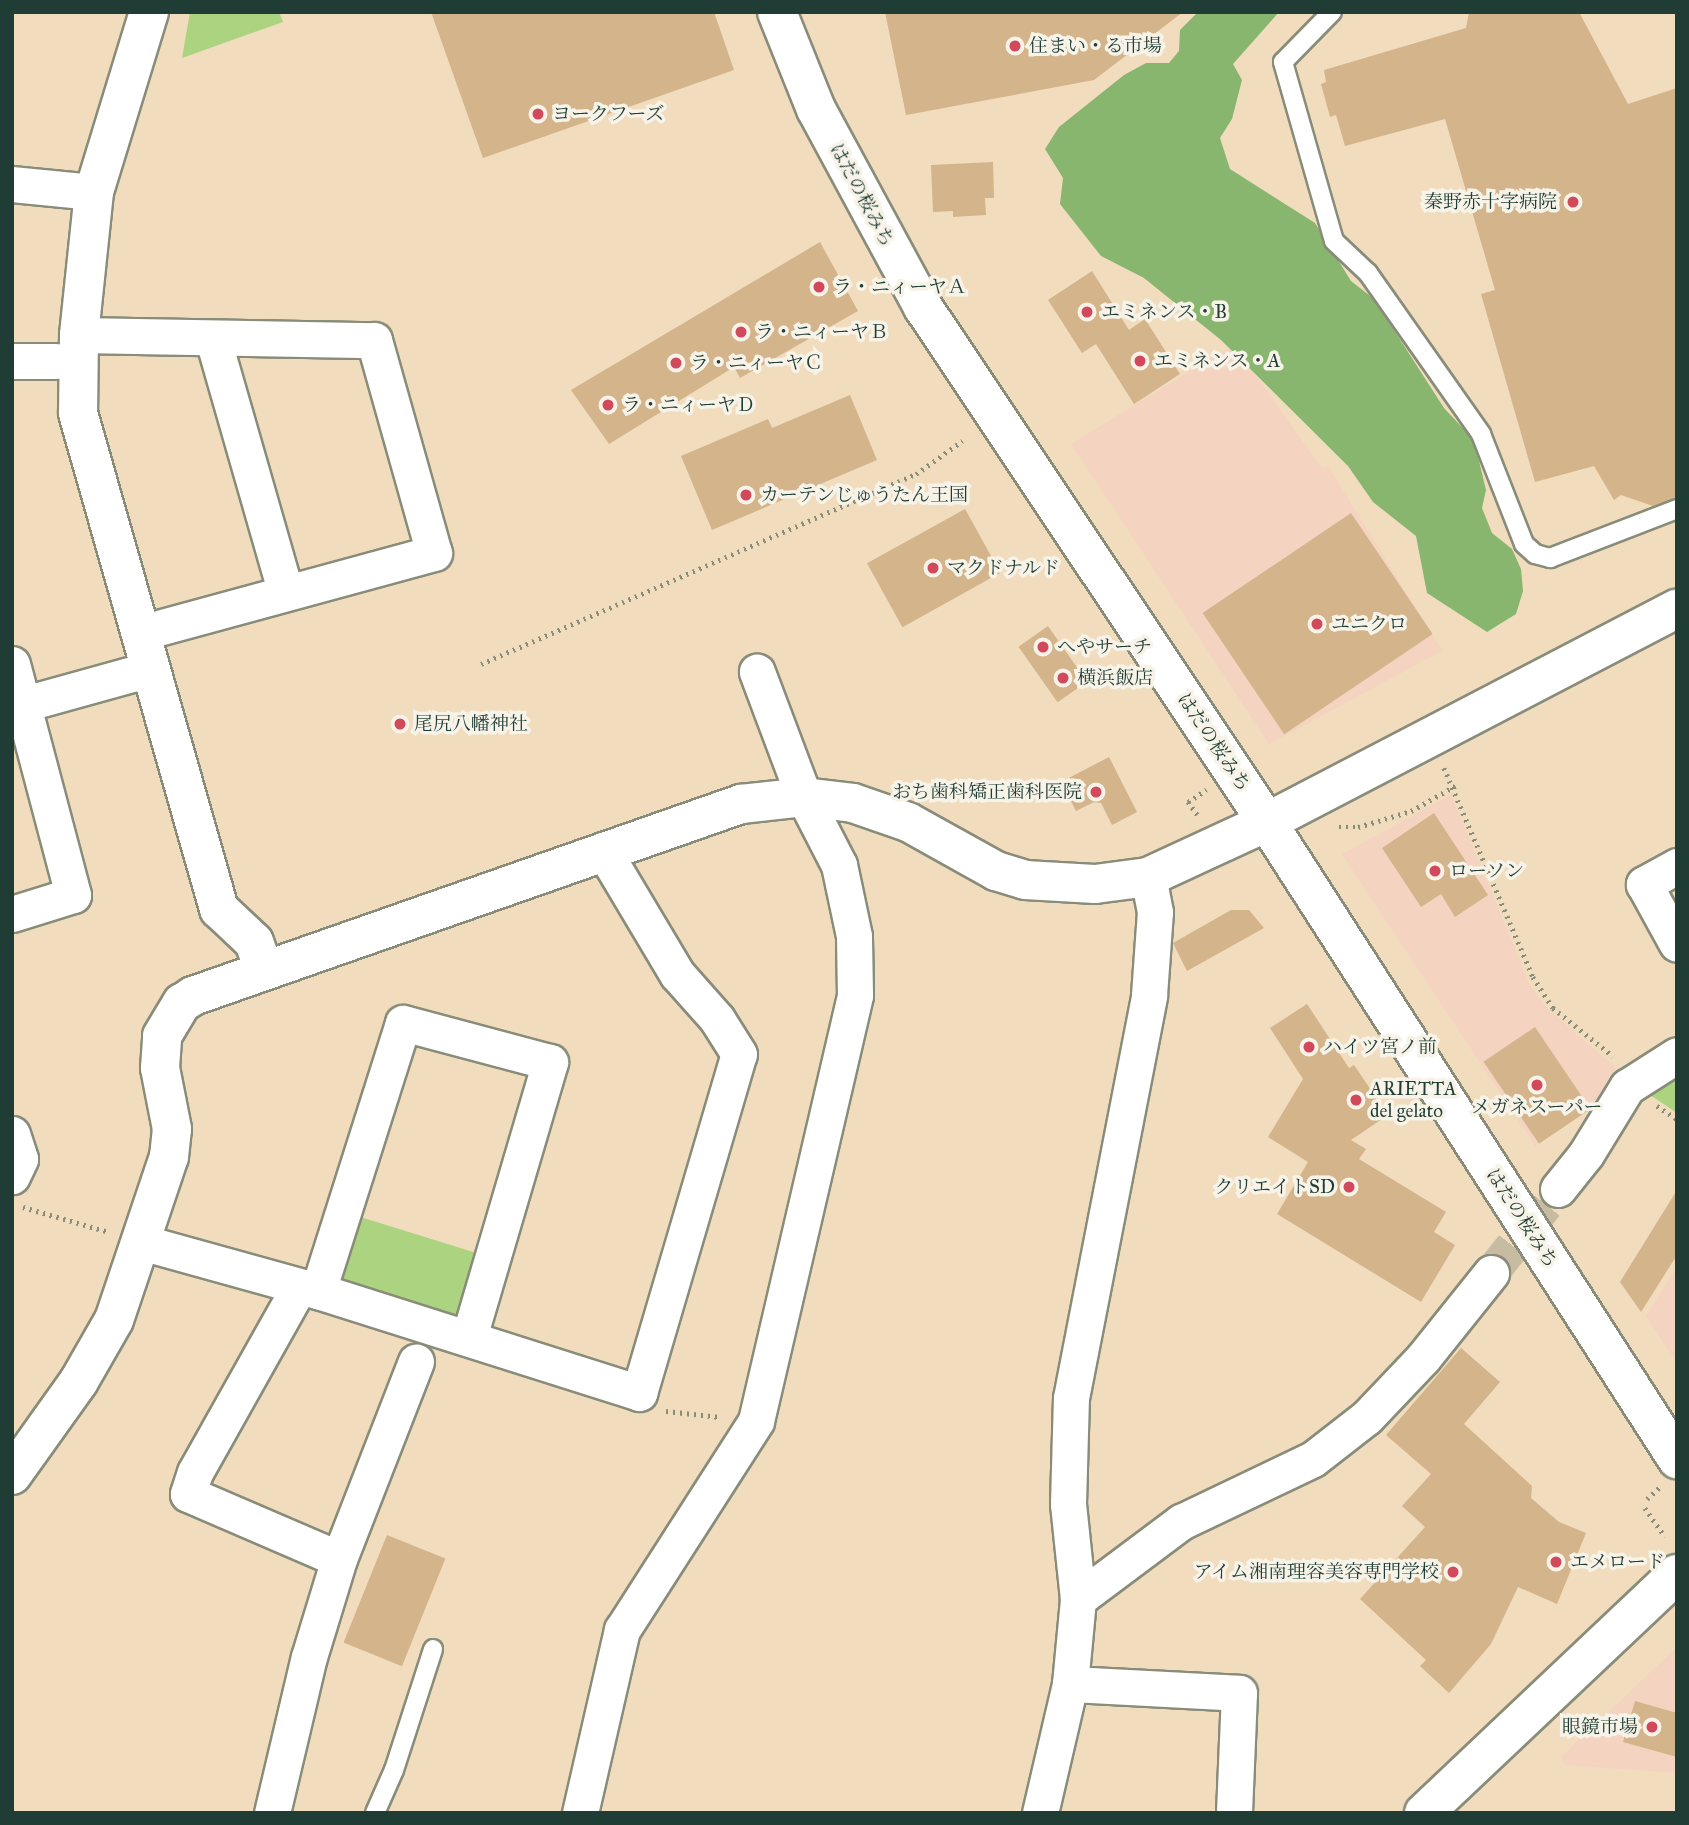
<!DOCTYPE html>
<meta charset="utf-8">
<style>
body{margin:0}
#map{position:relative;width:1689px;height:1825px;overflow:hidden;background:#f1dcbe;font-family:"IM FELL Great Primer","Noto Serif JP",serif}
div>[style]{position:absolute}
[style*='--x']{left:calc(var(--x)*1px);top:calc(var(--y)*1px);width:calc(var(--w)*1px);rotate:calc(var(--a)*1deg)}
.built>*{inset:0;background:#f4d3c0}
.green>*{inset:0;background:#acd480}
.forest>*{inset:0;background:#89b66e}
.building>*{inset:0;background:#d3b48b;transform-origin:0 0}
.street-tunnel>*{height:35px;margin-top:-17.5px;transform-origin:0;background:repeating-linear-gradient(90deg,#c7bca2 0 35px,transparent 0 53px)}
.path>*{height:4.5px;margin-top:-2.25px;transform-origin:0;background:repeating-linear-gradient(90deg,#888c79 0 2px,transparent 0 7px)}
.roads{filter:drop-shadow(2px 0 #888c79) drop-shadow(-2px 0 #888c79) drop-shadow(0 2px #888c79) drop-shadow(0 -2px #888c79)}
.lane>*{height:18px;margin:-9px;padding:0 9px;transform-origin:9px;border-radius:9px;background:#fff}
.street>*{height:35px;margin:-17.5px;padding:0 17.5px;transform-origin:17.5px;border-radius:17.5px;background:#fff}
.secondary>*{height:38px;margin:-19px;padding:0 19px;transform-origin:19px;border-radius:19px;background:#fff}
.primary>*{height:38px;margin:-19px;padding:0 19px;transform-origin:19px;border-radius:19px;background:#fff}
.dots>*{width:19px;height:19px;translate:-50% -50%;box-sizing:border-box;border:4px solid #f7f3e8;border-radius:50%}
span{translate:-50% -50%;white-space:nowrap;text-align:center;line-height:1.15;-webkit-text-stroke:7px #f7f3e8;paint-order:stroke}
.poi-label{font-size:19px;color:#1f3d34}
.left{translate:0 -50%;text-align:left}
.right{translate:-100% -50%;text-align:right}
.street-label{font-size:19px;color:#1f3d34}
.frame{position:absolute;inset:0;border:14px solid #1f3d34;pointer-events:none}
</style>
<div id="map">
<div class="built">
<i style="clip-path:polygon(1234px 344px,1322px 469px,1328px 466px,1442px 651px,1269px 744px,1071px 444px)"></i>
<i style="clip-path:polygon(1451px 795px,1530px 985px,1549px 1010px,1616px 1068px,1601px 1099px,1535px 1146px,1342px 854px)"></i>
<i style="clip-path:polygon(1677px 1267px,1677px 1364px,1646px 1316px)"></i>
<i style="clip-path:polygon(1677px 1647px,1677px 1773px,1565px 1765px,1561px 1757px)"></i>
</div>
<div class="green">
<i style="clip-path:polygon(190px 12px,279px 12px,283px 22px,182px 58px)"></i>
<i style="clip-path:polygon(1677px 1069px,1677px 1113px,1641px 1089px)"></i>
<i style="clip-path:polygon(354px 1215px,483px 1255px,464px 1310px,450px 1318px,344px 1284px,336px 1272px)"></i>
</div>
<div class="forest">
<i style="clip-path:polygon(1198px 12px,1279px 12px,1233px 64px,1242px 80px,1232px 119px,1220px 138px,1230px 169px,1315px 223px,1351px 281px,1374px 299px,1444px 408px,1474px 440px,1486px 490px,1482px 508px,1492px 533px,1512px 549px,1521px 569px,1523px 591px,1516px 614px,1487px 632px,1427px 593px,1416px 536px,1373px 502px,1348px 466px,1221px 340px,1144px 278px,1101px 256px,1060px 204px,1063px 178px,1045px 149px,1059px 127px,1124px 75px,1146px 63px,1169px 63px,1179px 51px,1180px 30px)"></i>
</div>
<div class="building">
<i style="clip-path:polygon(431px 12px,714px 12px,734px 70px,483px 158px)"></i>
<i style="clip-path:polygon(885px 12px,1183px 12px,1094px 80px,906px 115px)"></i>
<i style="clip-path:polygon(1469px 12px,1579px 12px,1628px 104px,1677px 88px,1677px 498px,1653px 506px,1621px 495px,1614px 500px,1594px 466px,1535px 482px,1481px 294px,1495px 290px,1445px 119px,1345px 146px,1336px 115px,1330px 117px,1321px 84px,1326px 82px,1324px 70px,1466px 28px)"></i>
<i style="clip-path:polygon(993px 162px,994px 198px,985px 198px,986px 215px,953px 217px,953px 211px,933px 212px,931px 165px)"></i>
<i style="clip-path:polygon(820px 242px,858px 311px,740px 378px,734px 367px,609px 444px,571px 390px)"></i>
<i style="clip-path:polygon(1092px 271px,1129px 330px,1145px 319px,1180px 374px,1134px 404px,1096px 344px,1082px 353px,1048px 300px)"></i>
<i style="clip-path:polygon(850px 395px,877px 460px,712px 530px,681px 456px,768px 419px,772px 428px)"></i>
<i style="left:965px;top:509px;width:73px;height:112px;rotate:61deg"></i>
<i style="left:1351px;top:513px;width:146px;height:179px;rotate:56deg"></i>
<i style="left:1048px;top:626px;width:68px;height:36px;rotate:55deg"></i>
<i style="clip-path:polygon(1109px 757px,1137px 812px,1112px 825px,1101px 803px,1094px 802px,1076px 811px,1061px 782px)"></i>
<i style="clip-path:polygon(1434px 813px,1488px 895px,1455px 917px,1441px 894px,1421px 907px,1382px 848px)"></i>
<i style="clip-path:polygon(1231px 910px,1249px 910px,1264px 928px,1187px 971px,1173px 943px)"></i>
<i style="clip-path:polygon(1307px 1004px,1349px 1068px,1354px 1065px,1388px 1115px,1351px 1140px,1366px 1149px,1359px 1159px,1446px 1212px,1434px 1232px,1455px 1245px,1421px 1302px,1277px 1214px,1308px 1162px,1268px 1137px,1303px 1079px,1270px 1028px)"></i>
<i style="left:1535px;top:1027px;width:99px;height:62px;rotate:56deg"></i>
<i style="clip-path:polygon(1677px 1190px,1677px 1255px,1641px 1312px,1620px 1282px)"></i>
<i style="clip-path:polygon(1461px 1348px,1500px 1382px,1464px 1424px,1532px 1486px,1531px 1498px,1559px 1522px,1586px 1533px,1557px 1604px,1518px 1587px,1491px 1644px,1449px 1693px,1420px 1666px,1426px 1660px,1360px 1599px,1425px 1527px,1402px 1506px,1431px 1474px,1386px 1435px)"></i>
<i style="left:387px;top:1535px;width:63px;height:116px;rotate:22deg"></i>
<i style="clip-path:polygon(1635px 1701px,1677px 1713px,1677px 1757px,1623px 1742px)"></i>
</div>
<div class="street-tunnel">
<i style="--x:1491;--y:1273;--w:107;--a:-51.4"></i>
</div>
<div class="path">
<i style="--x:481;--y:664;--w:475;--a:-23.6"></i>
<i style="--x:916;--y:474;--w:57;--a:-35.7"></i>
<i style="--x:1444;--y:768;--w:227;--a:66.9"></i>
<i style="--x:1533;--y:977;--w:37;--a:57"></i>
<i style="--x:1553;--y:1008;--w:77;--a:38.7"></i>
<i style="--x:1197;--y:815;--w:16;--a:-125"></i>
<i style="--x:1188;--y:802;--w:22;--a:-34"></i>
<i style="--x:1339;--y:827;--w:19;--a:0"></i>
<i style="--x:1358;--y:827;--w:55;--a:-16.8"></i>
<i style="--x:1411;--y:811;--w:51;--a:-29.6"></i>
<i style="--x:1657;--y:1106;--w:24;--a:33"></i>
<i style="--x:23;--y:1207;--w:90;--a:16.2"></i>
<i style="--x:666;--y:1411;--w:54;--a:6.3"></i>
<i style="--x:1647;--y:1499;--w:18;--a:-43"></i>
<i style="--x:1645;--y:1508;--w:35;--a:55"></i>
</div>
<div class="roads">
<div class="lane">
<i style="--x:1332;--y:12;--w:70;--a:134.4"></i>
<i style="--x:1283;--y:62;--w:186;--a:74.1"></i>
<i style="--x:1334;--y:241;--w:47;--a:43.3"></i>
<i style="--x:1368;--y:273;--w:197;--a:54.9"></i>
<i style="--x:1481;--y:434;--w:118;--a:68.6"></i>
<i style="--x:1524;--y:544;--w:15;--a:42"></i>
<i style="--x:1535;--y:554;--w:16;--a:15"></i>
<i style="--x:1550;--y:558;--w:136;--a:-21.1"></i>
<i style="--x:375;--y:1813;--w:47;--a:-66.2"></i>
<i style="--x:394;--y:1770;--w:127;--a:-72.1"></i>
</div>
<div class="street">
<i style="--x:12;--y:184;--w:82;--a:5.6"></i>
<i style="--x:79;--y:335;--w:295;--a:1"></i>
<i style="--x:374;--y:340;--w:221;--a:74.3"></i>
<i style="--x:434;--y:553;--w:282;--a:164.8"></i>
<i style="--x:213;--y:339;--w:264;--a:74"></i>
<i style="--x:12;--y:361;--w:43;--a:0"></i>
<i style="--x:12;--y:664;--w:239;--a:75.2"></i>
<i style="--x:73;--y:895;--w:64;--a:162.7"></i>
<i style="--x:24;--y:704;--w:131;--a:-15.5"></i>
<i style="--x:1677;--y:866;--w:38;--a:151"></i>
<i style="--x:1644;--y:884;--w:68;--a:61.2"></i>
<i style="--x:12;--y:1134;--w:26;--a:72"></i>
<i style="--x:20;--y:1159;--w:19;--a:115"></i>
<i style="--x:1558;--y:1189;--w:45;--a:-51.3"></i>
<i style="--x:1586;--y:1154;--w:79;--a:-58.5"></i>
<i style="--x:1627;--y:1087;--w:59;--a:-32.6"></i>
<i style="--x:141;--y:1242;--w:184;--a:15.5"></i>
<i style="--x:318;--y:1291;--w:337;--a:17.6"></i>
<i style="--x:639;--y:1393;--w:353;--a:-73.6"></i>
<i style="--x:739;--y:1054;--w:41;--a:-122.2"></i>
<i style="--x:717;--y:1019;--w:60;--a:-131.6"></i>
<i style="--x:677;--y:974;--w:144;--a:-120.8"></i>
<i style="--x:299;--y:1287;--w:212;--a:119.3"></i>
<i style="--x:195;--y:1472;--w:23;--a:108"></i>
<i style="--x:188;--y:1494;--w:164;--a:23.3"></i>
<i style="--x:318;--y:1291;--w:281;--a:-72.4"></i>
<i style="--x:403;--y:1023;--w:152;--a:14.9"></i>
<i style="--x:550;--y:1062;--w:287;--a:106.4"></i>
<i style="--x:1078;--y:1599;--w:129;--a:-36.8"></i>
<i style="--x:1181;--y:1522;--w:146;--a:-25.5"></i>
<i style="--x:1313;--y:1459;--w:68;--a:-37.9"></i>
<i style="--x:1367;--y:1417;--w:81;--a:-46.5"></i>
<i style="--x:1423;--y:1358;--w:109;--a:-51.3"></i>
<i style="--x:1070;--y:1684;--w:169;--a:3"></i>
<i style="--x:1239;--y:1693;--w:120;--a:92.4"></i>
<i style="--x:272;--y:1813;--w:160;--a:-76.7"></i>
<i style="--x:309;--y:1657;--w:102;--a:-73"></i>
<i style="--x:339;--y:1559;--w:212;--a:-68.7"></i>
<i style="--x:580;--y:1813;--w:188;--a:-77.1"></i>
<i style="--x:622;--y:1630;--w:248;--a:-57.3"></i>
<i style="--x:756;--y:1421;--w:437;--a:-76.9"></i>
<i style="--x:855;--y:995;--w:59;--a:-91"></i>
<i style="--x:854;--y:936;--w:73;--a:-101.9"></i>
<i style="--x:839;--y:865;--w:76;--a:-117.2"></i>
<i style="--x:804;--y:797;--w:134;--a:-110.6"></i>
<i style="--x:1040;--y:1813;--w:132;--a:-76.9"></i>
<i style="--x:1070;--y:1684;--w:85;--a:-84.6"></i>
<i style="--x:1078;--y:1599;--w:96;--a:-96"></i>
<i style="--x:1068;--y:1504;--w:106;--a:-88.4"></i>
<i style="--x:1071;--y:1398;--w:410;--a:-79"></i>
<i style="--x:1149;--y:995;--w:83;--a:-85.9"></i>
<i style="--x:1155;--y:912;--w:36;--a:-101"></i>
</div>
<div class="secondary">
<i style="--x:149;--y:12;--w:188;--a:107"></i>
<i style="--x:94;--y:192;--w:144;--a:96"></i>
<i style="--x:79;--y:335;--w:78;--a:90.7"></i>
<i style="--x:78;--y:413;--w:516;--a:74.13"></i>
<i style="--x:219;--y:909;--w:48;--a:43.3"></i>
<i style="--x:254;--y:942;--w:30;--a:70"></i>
<i style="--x:12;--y:1475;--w:115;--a:-54.5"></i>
<i style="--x:79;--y:1381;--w:70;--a:-60.2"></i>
<i style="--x:114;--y:1320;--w:172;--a:-71.4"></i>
<i style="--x:169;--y:1157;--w:28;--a:-84"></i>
<i style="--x:172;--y:1129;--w:62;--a:-101.1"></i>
<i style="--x:160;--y:1068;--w:32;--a:-86"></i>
<i style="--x:162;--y:1036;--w:39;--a:-59"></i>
<i style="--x:182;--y:1003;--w:13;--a:-32"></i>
<i style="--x:193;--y:996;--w:581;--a:-19.31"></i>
<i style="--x:741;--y:804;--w:63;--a:-6.3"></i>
<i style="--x:804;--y:797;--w:49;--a:7"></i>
<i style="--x:853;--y:803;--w:58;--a:19.1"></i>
<i style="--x:908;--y:822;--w:101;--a:29.1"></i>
<i style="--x:996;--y:871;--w:30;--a:17"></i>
<i style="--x:1025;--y:880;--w:70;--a:3.3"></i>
<i style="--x:1095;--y:884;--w:53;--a:-7.5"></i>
<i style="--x:1148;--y:877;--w:131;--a:-24.8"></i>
<i style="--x:1267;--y:822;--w:462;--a:-27.5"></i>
<i style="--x:1424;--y:1813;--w:348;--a:-43.4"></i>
</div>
<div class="primary">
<i style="--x:777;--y:12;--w:105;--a:68.1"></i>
<i style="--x:816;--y:109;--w:225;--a:61.6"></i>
<i style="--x:923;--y:307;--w:619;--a:56.26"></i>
<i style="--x:1267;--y:822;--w:758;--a:57.23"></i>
</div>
</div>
<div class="dots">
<i style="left:1015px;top:46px;background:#d1495b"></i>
<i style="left:538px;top:114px;background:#d1495b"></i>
<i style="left:1573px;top:202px;background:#d1495b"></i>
<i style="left:819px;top:287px;background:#d1495b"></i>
<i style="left:1087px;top:312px;background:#d1495b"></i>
<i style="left:741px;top:332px;background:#d1495b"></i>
<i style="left:1140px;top:361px;background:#d1495b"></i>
<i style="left:676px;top:363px;background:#d1495b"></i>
<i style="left:608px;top:405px;background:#d1495b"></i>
<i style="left:746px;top:495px;background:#d1495b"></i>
<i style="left:933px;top:568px;background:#d1495b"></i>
<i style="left:1317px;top:624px;background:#d1495b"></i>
<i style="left:1043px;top:647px;background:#d1495b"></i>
<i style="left:1063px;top:678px;background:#d1495b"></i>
<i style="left:400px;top:724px;background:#d1495b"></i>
<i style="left:1096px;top:792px;background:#d1495b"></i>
<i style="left:1435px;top:871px;background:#d1495b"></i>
<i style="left:1309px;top:1047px;background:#d1495b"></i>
<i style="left:1537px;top:1085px;background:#d1495b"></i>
<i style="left:1356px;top:1100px;background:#d1495b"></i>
<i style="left:1349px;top:1187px;background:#d1495b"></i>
<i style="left:1556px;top:1562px;background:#d1495b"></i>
<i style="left:1453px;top:1572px;background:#d1495b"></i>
<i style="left:1652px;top:1727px;background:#d1495b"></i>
</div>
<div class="poi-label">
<span class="left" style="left:1029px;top:46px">住まい・る市場</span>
<span class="left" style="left:552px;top:114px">ヨークフーズ</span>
<span class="right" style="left:1557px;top:202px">秦野赤十字病院</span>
<span class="left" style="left:833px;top:287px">ラ・ニィーヤＡ</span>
<span class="left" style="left:1101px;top:312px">エミネンス・B</span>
<span class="left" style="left:755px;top:332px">ラ・ニィーヤＢ</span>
<span class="left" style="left:1154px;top:361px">エミネンス・A</span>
<span class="left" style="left:690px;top:363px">ラ・ニィーヤＣ</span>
<span class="left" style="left:622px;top:405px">ラ・ニィーヤＤ</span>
<span class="left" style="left:760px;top:495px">カーテンじゅうたん王国</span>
<span class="left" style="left:947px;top:568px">マクドナルド</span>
<span class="left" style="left:1331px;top:624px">ユニクロ</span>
<span class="left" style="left:1057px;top:647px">へやサーチ</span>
<span class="left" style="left:1077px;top:678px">横浜飯店</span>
<span class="left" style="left:414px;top:724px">尾尻八幡神社</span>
<span class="right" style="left:1082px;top:792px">おち歯科矯正歯科医院</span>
<span class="left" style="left:1449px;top:871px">ローソン</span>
<span class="left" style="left:1323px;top:1047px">ハイツ宮ノ前</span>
<span class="left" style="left:1370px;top:1100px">ARIETTA<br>del gelato</span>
<span style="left:1537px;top:1107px">メガネスーパー</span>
<span class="right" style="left:1335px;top:1187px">クリエイトSD</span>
<span class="left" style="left:1570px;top:1562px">エメロード</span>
<span class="right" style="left:1439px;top:1572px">アイム湘南理容美容専門学校</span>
<span class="right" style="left:1638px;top:1727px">眼鏡市場</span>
</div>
<div class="street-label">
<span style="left:862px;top:195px;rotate:62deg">はだの桜みち</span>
<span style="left:1214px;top:742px;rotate:56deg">はだの桜みち</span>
<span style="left:1522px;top:1218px;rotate:57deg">はだの桜みち</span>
</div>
<div class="frame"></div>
</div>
